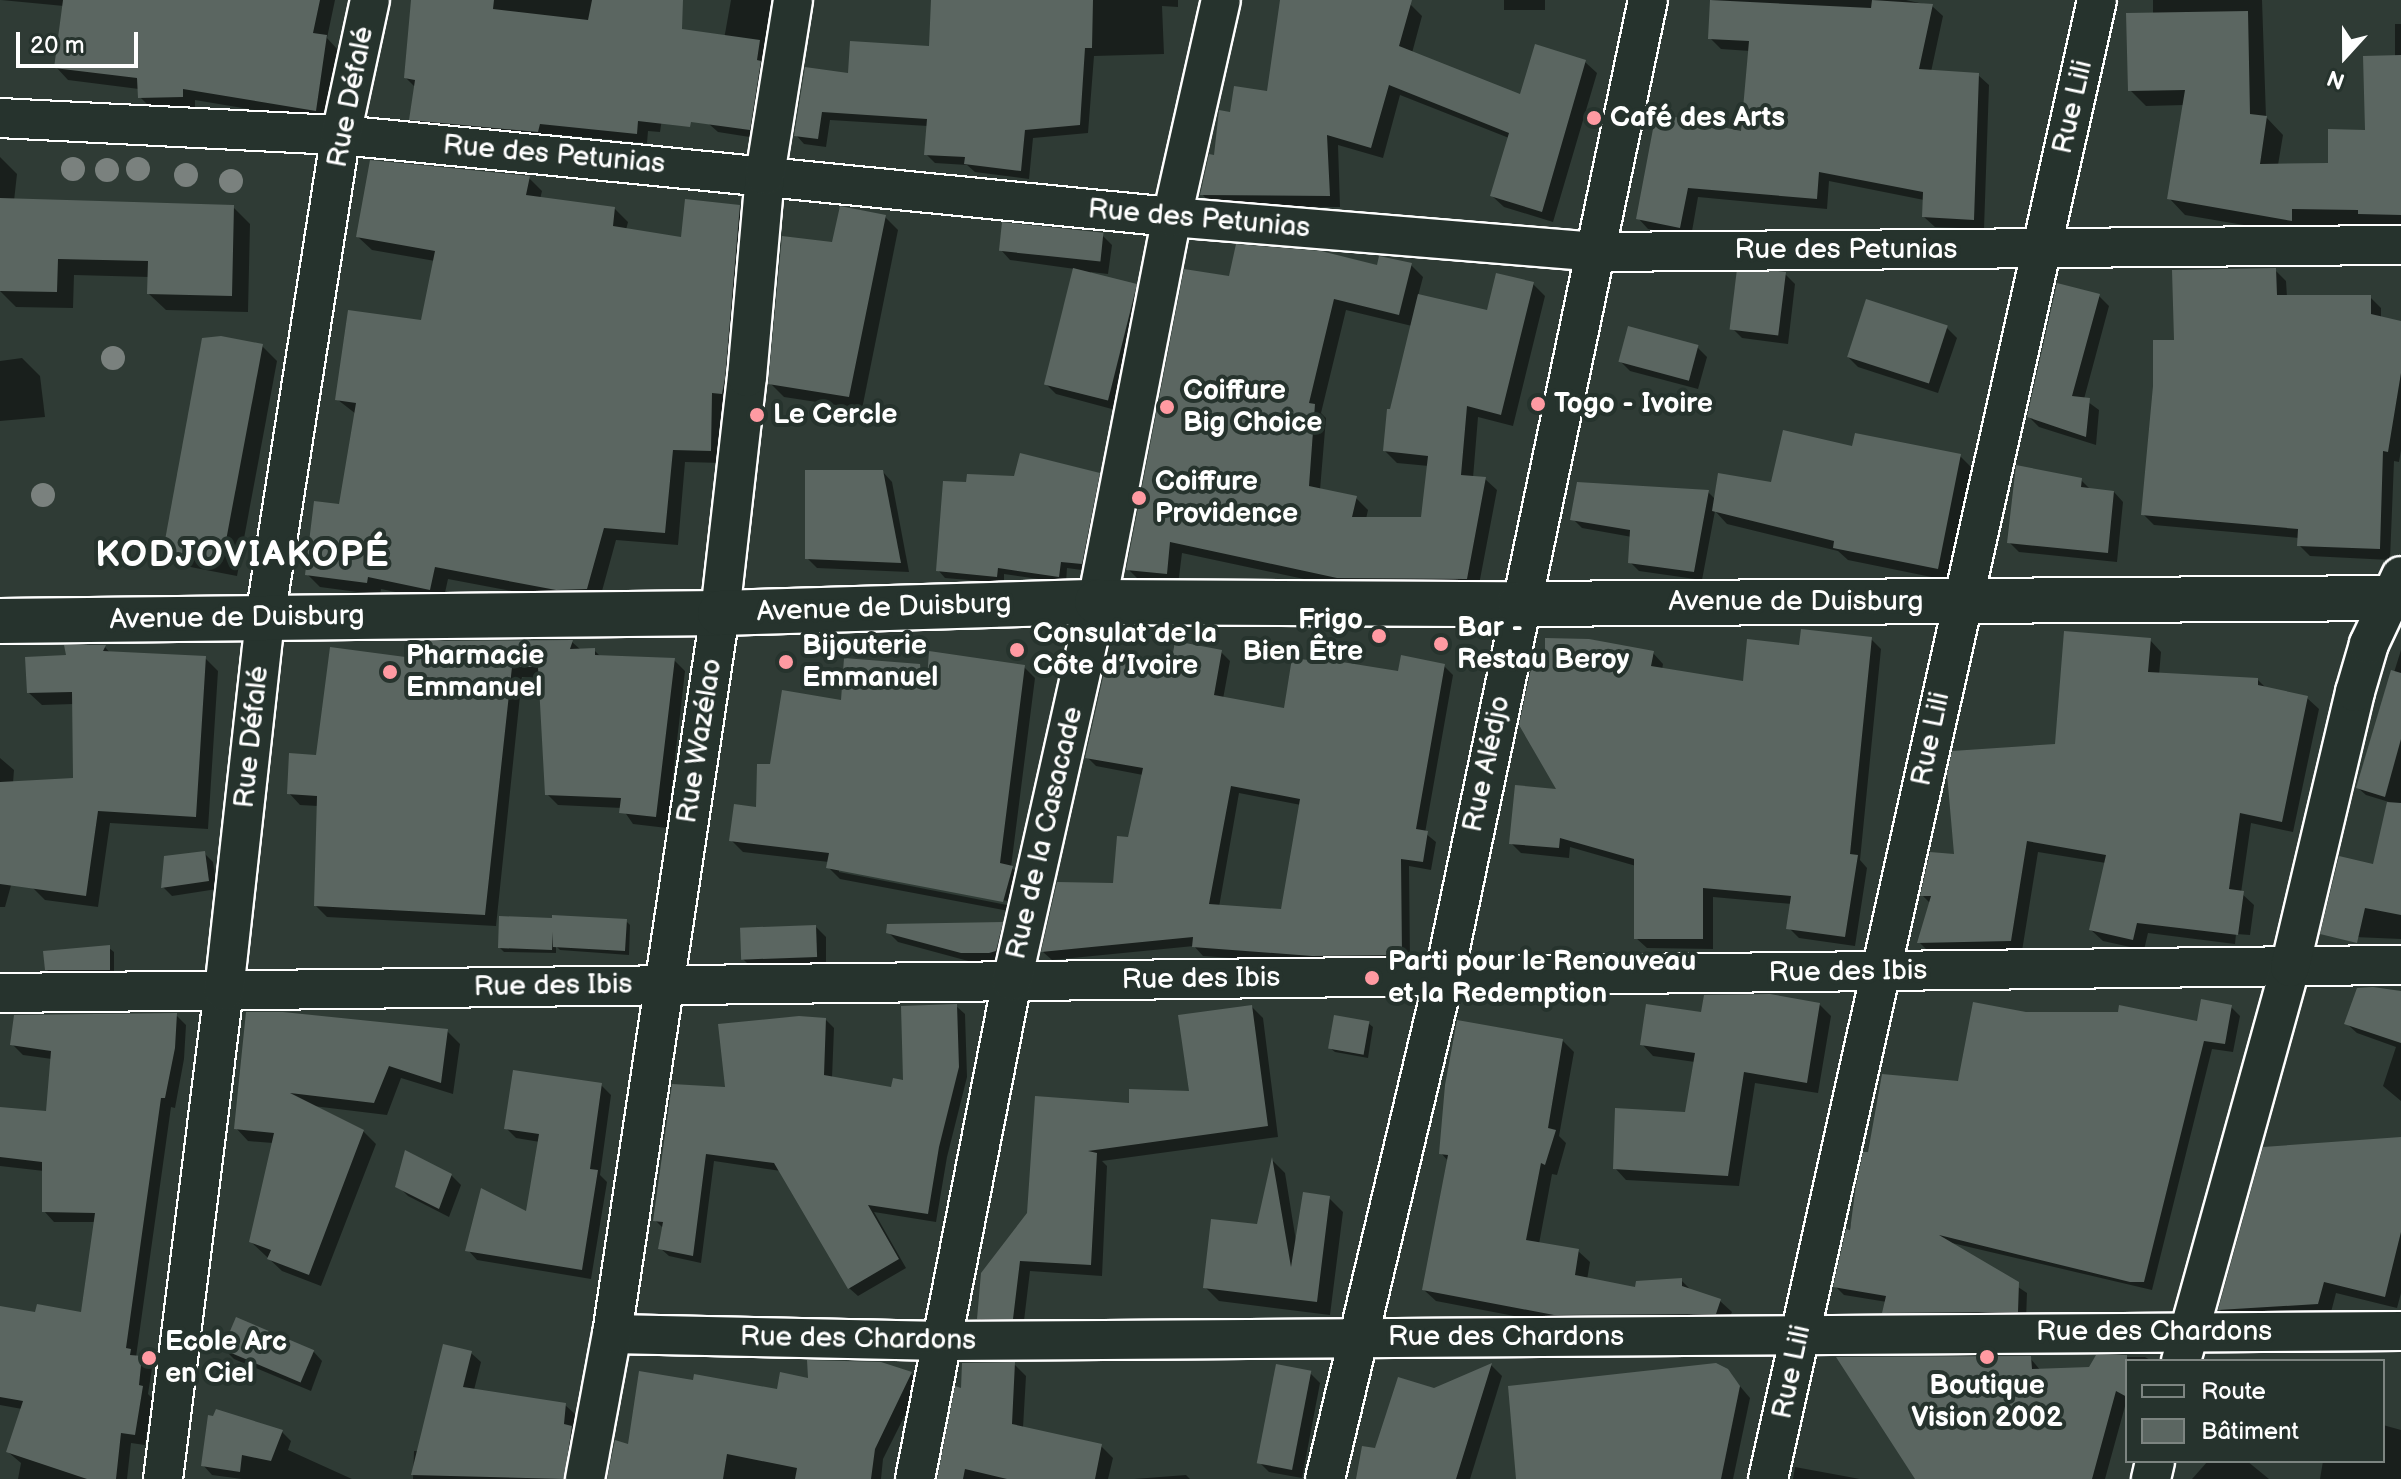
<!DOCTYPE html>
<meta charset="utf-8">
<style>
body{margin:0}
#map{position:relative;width:2401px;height:1479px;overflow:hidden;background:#2f3b35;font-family:"Balsamiq Sans",sans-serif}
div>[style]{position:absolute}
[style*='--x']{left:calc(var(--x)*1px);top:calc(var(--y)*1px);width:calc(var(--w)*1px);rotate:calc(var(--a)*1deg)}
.shadow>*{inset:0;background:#0007;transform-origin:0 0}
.building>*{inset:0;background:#5b6661;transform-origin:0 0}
.roads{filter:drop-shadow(2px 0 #fff) drop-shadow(-2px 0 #fff) drop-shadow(0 2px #fff) drop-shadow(0 -2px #fff)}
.street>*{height:38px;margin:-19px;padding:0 19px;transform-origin:19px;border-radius:19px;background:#26332d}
.secondary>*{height:44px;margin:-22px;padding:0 22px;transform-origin:22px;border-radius:22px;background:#26332d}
.trees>*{width:24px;height:24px;margin:-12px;border-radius:50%;background:#7a817e}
.dots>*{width:22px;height:22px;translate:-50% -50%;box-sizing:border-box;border:4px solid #26332d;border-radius:50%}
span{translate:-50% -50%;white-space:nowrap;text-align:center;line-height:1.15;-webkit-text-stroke:8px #26332d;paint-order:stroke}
.street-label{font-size:28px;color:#fff}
.poi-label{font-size:28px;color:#fff;font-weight:700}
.left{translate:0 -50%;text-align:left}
.right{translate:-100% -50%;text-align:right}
.district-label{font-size:36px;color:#fff;font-weight:700;letter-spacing:2px}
.legend{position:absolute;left:2125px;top:1359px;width:260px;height:104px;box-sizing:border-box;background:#26332d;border:2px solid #7d8581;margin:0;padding:10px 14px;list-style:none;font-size:24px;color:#fff}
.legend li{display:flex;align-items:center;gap:16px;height:40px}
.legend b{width:40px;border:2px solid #7d8581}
.north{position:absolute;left:2305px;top:16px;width:80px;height:80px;-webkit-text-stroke:6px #26332d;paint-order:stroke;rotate:201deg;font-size:22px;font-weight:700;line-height:32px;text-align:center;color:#fff}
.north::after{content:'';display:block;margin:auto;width:28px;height:36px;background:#fff;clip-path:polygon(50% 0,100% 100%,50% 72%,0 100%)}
.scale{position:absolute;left:16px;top:32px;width:122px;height:36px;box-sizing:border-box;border:4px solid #fff;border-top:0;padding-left:10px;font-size:24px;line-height:28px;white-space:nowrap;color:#fff;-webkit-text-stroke:6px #26332d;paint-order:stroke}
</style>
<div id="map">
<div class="shadow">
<i style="clip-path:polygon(1px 0,335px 0,327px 38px,338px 50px,327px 122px,195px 100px,195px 109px,152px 109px,140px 97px,139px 89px,68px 80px,56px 67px,64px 6px)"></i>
<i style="clip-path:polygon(413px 0,680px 0,660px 132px,648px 131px,647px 143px,550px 134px,548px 142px,422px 129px,411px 119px,416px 88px,406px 78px)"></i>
<i style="clip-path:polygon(731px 0,774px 0,756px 138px,718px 132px,709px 124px)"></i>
<i style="clip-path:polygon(933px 0,1178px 0,1178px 7px,1162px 6px,1164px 54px,1094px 56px,1088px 133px,1033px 138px,1029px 179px,975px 172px,967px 165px,935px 163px,926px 154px,928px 126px,830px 120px,826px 147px,804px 144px,796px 135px,850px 75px,930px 48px)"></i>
<i style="clip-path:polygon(1282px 0,1394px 0,1410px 4px,1422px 16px,1412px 53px,1522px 96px,1585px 62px,1597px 73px,1553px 222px,1504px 207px,1492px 196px,1509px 138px,1400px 95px,1383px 158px,1338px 145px,1340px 207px,1213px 206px,1202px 194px,1232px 114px,1269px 93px)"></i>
<i style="left:1504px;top:0;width:41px;height:10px"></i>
<i style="clip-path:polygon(1712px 0,1906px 0,1932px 6px,1943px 16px,1931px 72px,1978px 75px,1989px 85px,1984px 229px,1935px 227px,1924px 217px,1924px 200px,1829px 181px,1827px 209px,1698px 197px,1691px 237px,1648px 229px,1638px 218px,1743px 133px,1750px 51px,1721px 49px,1710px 38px)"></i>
<i style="clip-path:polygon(2153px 0,2262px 0,2266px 117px,2283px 135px,2278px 165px,2330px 165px,2367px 132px,2395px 57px,2395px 24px,2401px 24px,2401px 229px,2308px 225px,2308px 236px,2185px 215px,2169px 198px,2184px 105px,2146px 106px,2130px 90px,2153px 14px)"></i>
<i style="clip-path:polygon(0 157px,17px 174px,14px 201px,233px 207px,250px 224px,248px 312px,166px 310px,149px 294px,149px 277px,74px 275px,73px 308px,16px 307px,0 291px)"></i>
<i style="clip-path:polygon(529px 178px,542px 191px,540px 199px,615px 209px,628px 222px,626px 230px,683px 239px,739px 207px,752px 220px,723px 463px,685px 462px,678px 545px,616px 540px,599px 602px,570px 602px,448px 579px,443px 602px,381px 589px,380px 595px,320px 587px,307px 574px,341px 506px,356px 414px,338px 400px,423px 323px,435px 261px,372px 250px,358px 237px)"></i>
<i style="clip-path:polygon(885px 217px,898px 230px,862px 409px,784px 397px,770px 383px,834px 244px)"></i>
<i style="clip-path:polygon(1102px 235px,1112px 245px,1108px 274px,1091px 272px,1090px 275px,1136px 286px,1145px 296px,1123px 412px,1056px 394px,1046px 384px,1075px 269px,1010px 260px,1001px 250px)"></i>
<i style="clip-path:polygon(evenodd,1411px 265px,1423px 277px,1418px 296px,1488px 312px,1533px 284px,1545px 296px,1513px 426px,1478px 417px,1473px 478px,1485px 479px,1497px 490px,1478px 590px,1351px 589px,1182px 553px,1178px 585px,1140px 581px,1128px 569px,1230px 278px,1411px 265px,1346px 310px,1412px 326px,1385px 451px,1397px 463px,1429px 466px,1423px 518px,1366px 519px,1368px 510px,1356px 498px,1320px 490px,1326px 418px,1321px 413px,1346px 310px)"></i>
<i style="clip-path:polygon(2275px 270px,2286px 281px,2287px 297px,2370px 297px,2381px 308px,2381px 319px,2401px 324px,2401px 450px,2399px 462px,2394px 461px,2390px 560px,2310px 556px,2299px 545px,2299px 538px,2154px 525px,2143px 514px,2176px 342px)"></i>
<i style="clip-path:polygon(1785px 274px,1795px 284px,1788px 344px,1742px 338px,1732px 328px)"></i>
<i style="clip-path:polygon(2099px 296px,2109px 306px,2084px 399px,2099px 410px,2096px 445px,2039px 427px,2029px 417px)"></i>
<i style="clip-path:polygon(1947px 328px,1957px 338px,1938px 393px,1858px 367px,1848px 357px)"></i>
<i style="clip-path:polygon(262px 346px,277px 361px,237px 576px,180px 565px,165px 550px)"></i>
<i style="clip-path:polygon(1697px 347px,1707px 357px,1698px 389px,1630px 371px,1620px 361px)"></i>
<i style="clip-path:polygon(22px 358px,40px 376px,45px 417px,0 421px,0 361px)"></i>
<i style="clip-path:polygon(1960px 456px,1973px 469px,1951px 581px,1848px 560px,1838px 551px,1727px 524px,1715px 511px,1702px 580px,1639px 571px,1630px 562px,1632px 537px,1582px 528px,1573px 519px,1708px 492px,1716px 500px,1773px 485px)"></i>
<i style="clip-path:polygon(883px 472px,892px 482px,909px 572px,817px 568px,807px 558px)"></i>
<i style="clip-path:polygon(1099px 475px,1106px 483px,1089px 571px,1067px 568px,1066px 583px,1004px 574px,1004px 583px,945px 578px,938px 570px,968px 484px,1016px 478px)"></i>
<i style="clip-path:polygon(2081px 480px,2091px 490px,2114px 492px,2123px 502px,2117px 562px,2019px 552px,2009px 542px)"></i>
<i style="clip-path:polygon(1871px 639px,1881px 649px,1860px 860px,1867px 868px,1855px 946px,1799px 938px,1789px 928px,1792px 904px,1713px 897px,1713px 949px,1647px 948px,1636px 938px,1636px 866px,1570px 847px,1569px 858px,1521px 853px,1511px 843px,1560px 792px,1547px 670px,1653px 653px,1663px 664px,1662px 670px,1745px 684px,1801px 647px)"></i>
<i style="clip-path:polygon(2150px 640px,2161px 652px,2159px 675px,2258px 680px,2267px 689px,2307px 698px,2319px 709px,2293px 832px,2251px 823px,2241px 893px,2254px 905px,2250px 935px,2236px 934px,2235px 944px,2148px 933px,2144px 950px,2103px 941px,2091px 930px,2106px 863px,2038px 852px,2022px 951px,1930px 953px,1919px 942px,1931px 904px,1922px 895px)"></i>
<i style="clip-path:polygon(572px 642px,581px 650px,594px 650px,601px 657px,674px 660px,685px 671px,667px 828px,633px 824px,622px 808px,558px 805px,547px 794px,540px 678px,522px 677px,496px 926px,327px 917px,316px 906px,318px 806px,300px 805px,289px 793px,317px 757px,430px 662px)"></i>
<i style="clip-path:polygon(105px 647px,111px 654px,205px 658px,218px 671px,208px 829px,110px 823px,98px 907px,45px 900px,32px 887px,20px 853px,5px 907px,0 907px,0 758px,14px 770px,13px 783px,75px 779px,74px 704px,42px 705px,29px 693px,68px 657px)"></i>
<i style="clip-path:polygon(2401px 650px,2401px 939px,2331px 936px,2375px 866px,2389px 802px,2366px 795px,2358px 788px)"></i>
<i style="clip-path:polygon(evenodd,1221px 652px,1230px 661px,1223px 699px,1286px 711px,1400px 673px,1444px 666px,1453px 675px,1425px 833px,1436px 842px,1431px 870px,1409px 866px,1410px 963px,1322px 964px,1203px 956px,1194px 946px,1052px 960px,1043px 952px,1115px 886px,1129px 839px,1143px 775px,1096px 766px,1087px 757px,1172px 674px,1221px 652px,1239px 793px,1301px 805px,1283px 911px,1219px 907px,1239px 793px)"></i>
<i style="clip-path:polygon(evenodd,919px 666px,929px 676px,1024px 667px,1035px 678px,1011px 867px,1023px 879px,1014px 912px,840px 879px,828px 867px,829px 862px,743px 852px,731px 840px,758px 809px,772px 766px,843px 702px,919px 666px,839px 868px,1013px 902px,1012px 906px,839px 872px,839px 868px)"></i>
<i style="clip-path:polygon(204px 853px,213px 862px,217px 889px,172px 896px,163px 887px)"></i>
<i style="clip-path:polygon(501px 918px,626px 921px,630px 925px,629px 955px,560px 950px,556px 946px,556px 953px,504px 952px,500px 948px)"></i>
<i style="clip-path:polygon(1002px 924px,1012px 934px,1006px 960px,972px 962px,898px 942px,888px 932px)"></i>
<i style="clip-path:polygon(816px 927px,826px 937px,826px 966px,752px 968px,742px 958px)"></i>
<i style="clip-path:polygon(109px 948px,114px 952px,114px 973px,52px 974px,47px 970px)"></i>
<i style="clip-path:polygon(2401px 993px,2401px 1101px,2383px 1086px,2396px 1047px,2357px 1033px,2347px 1024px)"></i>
<i style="clip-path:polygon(1819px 1004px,1831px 1016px,1818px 1093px,1755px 1083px,1739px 1186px,1626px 1180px,1615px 1168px,1687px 1114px,1695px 1062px,1653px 1056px,1642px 1044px,1703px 1014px)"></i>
<i style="clip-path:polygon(956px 1006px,965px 1014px,967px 1077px,947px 1157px,936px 1222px,874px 1212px,906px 1268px,858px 1296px,849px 1288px,781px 1171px,714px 1161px,701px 1263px,669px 1256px,660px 1248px,664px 1229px,655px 1220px,727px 1089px,826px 1020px,834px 1028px,832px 1078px,893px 1089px,905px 1083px)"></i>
<i style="clip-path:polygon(1252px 1007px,1263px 1018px,1278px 1137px,1102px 1161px,1107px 1166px,1102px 1276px,1030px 1271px,1023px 1329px,990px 1329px,979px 1318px,1029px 1214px,1131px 1105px,1191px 1093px)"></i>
<i style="clip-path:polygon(2231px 1007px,2240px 1016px,2233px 1052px,2212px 1049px,2152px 1290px,1952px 1243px,2027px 1293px,2026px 1320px,1893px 1320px,1884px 1312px,1887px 1302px,1844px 1295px,1835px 1286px,1869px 1154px,1960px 1083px,2026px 1014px,2199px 1023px)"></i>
<i style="clip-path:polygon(283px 1014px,447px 1031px,460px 1044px,453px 1094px,401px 1078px,387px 1115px,313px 1106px,363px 1131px,376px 1144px,321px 1286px,282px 1271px,251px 1242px,273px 1143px,248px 1141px,236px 1128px)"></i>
<i style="clip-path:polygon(176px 1015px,186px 1025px,184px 1059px,175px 1108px,171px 1107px,136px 1357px,152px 1368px,148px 1394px,152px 1398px,145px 1445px,131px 1443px,127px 1479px,18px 1479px,21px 1463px,8px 1452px,22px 1409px,0 1405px,0 1308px,37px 1315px,82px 1314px,96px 1222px,54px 1222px,44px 1211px,44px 1171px,0 1166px,0 1109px,48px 1114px,52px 1059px,23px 1055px,12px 1044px)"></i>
<i style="clip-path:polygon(1368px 1023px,1373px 1027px,1368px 1058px,1335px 1052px,1330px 1048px)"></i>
<i style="clip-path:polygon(1563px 1041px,1574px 1052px,1559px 1136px,1566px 1143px,1557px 1175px,1552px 1174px,1539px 1244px,1578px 1251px,1590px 1262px,1587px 1280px,1636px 1289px,1681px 1280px,1692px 1291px,1720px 1301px,1732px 1312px,1727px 1324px,1567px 1326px,1436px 1301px,1424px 1290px,1449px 1162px,1441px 1153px)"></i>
<i style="clip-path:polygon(601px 1085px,611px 1095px,600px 1175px,607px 1182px,591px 1279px,477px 1260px,468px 1250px,528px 1214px,540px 1142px,516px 1138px,506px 1128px)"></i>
<i style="clip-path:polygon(2401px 1139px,2401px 1293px,2397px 1308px,2336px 1293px,2330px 1316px,2232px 1322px,2220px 1310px)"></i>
<i style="clip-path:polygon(1273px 1161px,1285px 1173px,1296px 1241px,1329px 1198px,1343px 1212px,1330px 1315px,1219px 1301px,1205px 1287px,1258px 1226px)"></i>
<i style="clip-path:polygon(451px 1175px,461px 1185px,449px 1217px,408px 1196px,398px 1186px)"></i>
<i style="clip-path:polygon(224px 1349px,313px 1351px,322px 1361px,311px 1391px,234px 1359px)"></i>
<i style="clip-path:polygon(471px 1353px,481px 1362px,474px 1390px,565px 1405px,575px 1414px,573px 1430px,581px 1438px,575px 1479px,413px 1479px,414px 1451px,419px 1451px)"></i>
<i style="clip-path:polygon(2097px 1357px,2145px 1357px,2152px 1361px,2127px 1361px,2127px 1399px,2105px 1479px,1918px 1479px,2030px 1358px,2041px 1371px,2090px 1369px)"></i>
<i style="clip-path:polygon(881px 1364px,911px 1374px,921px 1383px,883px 1459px,881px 1479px,607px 1479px,630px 1447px,810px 1380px)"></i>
<i style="clip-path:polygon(1014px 1364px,1026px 1376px,1023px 1428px,1101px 1446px,1113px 1458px,1108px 1479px,939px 1479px,962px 1391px)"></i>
<i style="clip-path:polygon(1491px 1365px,1502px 1376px,1470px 1479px,1358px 1479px,1377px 1451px,1434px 1391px)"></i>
<i style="clip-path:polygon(1727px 1371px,1750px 1398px,1733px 1479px,1518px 1479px)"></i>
<i style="clip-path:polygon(1310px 1373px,1320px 1383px,1302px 1478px,1269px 1472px,1259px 1462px)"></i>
<i style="clip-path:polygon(2383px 1425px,2401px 1430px,2401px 1479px,2320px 1479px,2323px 1461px,2383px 1461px)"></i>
<i style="clip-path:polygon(282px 1432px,291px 1441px,288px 1450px,352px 1479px,242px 1479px,212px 1475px,203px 1465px)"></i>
<i style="clip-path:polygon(2208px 1461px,2247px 1461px,2269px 1479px,2192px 1479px)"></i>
<i style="clip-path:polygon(1795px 1467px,1860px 1479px,1793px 1479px)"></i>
<i style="clip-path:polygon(1186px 1475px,1190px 1479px,1134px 1479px)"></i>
</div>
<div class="building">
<i style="clip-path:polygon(63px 0,320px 0,313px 33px,327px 35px,316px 111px,183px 89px,183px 97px,138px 98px,137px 78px,54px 68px)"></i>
<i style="clip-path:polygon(411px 0,494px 0,493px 9px,588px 20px,592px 0,683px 0,682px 29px,760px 40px,757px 60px,761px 61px,750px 130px,691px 122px,690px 127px,638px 121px,637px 134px,540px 124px,538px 132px,409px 120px,415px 80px,404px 78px)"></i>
<i style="clip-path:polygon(931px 0,1093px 0,1092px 48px,1085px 48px,1080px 125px,1025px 130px,1021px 171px,964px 164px,965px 157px,924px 155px,927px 119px,822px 112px,818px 139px,794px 136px,805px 67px,848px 73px,850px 41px,929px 46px)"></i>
<i style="clip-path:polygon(1280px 0,1412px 0,1399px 46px,1520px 94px,1535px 44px,1586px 60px,1542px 212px,1490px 196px,1509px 133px,1389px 85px,1371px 148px,1327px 135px,1330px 196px,1200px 195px,1209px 154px,1214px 155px,1219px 110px,1230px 112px,1234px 86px,1267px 91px)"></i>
<i style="clip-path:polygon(1710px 0,1871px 8px,1872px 0,1933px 4px,1919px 69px,1979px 73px,1974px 220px,1922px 217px,1923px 192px,1819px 172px,1817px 199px,1688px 188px,1680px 228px,1636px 219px,1656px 113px,1741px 131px,1749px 41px,1708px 39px)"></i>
<i style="clip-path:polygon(2248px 11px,2250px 114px,2267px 116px,2260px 164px,2328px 163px,2328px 129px,2365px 130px,2363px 56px,2401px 55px,2401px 215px,2358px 214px,2358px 210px,2292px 209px,2292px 221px,2167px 199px,2185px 90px,2128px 91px,2126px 13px)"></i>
<i style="clip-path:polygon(370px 160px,530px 176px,526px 195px,615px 207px,613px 226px,681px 237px,685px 199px,740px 205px,725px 378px,722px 394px,712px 393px,711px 451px,673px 450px,665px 533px,604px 528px,587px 589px,556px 590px,435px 567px,430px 590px,368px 577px,367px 583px,305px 575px,314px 501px,339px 504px,356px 403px,335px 400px,348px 310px,421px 320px,435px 251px,356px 237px)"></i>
<i style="clip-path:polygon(0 198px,234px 205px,232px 296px,147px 294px,148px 261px,58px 259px,57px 292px,0 291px)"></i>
<i style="clip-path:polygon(840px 206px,886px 215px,849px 397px,768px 384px,782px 236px,832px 242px)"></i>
<i style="left:1002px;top:222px;width:102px;height:29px;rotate:6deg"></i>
<i style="clip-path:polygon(1236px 244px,1321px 251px,1377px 265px,1379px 256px,1412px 263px,1399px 315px,1334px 299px,1309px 403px,1315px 404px,1309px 486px,1357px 496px,1352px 517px,1421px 517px,1428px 456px,1383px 451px,1387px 409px,1390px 409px,1418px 294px,1487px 310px,1496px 273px,1534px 282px,1501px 415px,1467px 406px,1461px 475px,1486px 477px,1467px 579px,1337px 578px,1170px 542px,1167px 574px,1126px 570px,1184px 269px,1229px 276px)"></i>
<i style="left:1073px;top:268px;width:66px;height:120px;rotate:14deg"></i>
<i style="clip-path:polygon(2276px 268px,2277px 295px,2371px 295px,2371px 314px,2401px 321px,2401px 373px,2388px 452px,2383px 451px,2380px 549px,2297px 546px,2298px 529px,2141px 515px,2153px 386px,2153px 340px,2174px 340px,2172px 270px)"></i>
<i style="left:1786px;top:272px;width:64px;height:49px;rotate:97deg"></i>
<i style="clip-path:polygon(2057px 283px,2100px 294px,2072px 396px,2090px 398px,2086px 437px,2027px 417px)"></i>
<i style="left:1866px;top:299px;width:86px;height:61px;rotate:18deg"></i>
<i style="left:1628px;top:326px;width:73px;height:37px;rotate:15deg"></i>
<i style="clip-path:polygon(221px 336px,263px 344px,222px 562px,163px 551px,202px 338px)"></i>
<i style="clip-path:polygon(1783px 430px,1852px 446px,1855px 433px,1961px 454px,1938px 569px,1833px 548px,1834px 541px,1712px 511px,1718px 473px,1771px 482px)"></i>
<i style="clip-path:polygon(1020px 453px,1100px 473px,1082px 564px,1061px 562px,1059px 577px,998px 568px,997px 577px,936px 571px,943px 481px,966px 482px,967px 474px,1014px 476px)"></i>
<i style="clip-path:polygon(2016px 465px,2082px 478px,2081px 487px,2114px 491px,2108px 553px,2007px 543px)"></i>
<i style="clip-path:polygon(805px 470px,883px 470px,901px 563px,805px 559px)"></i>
<i style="clip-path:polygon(1577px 482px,1709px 490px,1694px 572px,1628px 563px,1630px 530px,1570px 520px)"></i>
<i style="clip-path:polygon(1801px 629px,1872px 637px,1850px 854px,1858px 855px,1845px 937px,1786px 929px,1791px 896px,1703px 888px,1703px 939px,1634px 939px,1634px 859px,1560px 838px,1559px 848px,1509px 844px,1515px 785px,1556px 789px,1519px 725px,1532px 664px,1545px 667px,1545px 638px,1589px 639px,1654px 651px,1651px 666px,1743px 681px,1747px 639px,1799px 645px)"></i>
<i style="clip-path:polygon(2064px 631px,2151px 638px,2148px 672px,2258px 678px,2258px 685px,2308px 696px,2282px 822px,2240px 813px,2229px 889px,2244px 891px,2238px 935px,2137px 923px,2133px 940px,2089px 930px,2106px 855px,2027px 841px,2011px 941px,1917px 943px,1931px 896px,1920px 896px,1930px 852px,1954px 854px,1947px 774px,1952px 751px,2055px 744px)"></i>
<i style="clip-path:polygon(573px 640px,570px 649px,595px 648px,595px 655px,675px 658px,656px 817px,619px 813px,621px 798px,545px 795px,538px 667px,512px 667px,485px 915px,314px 906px,317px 796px,287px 794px,289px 753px,316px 755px,330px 647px,428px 660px,428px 641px)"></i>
<i style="clip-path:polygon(evenodd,1175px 641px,1222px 650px,1214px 695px,1284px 708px,1292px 658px,1317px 661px,1317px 658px,1398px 671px,1401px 655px,1445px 664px,1416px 829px,1428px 831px,1423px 862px,1401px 859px,1402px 955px,1312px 956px,1192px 947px,1193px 937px,1041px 952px,1057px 882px,1113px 883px,1117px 836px,1128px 837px,1143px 768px,1085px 758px,1107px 659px,1170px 671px,1175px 641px,1231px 786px,1300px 799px,1281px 909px,1209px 904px,1231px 786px)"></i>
<i style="clip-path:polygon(64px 645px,106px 645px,103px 651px,206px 656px,196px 817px,98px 811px,86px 896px,0 884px,0 782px,73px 778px,72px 692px,27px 693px,25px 657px,66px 655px)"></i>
<i style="clip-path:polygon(929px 651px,1025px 665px,1000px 863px,1013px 866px,1003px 902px,826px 868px,829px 853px,729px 841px,734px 804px,756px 807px,757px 764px,770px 764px,782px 690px,841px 700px,844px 658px,920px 664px,922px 680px,927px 680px)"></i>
<i style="clip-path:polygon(2391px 670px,2401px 673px,2401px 739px,2385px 797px,2356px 788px)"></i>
<i style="clip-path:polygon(2387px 802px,2401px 803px,2401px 915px,2365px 908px,2357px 943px,2320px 934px,2339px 856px,2373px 864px)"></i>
<i style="clip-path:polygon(205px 851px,209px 881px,161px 888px,164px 856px)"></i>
<i style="clip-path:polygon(552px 915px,627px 919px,625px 951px,553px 947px,553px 932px,552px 950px,498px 948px,499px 916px,552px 918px)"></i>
<i style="clip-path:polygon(1003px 922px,996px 951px,989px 953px,961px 953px,886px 933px,887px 924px)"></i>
<i style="left:816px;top:925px;width:32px;height:76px;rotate:88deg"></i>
<i style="clip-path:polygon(110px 945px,110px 970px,45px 970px,43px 951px)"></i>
<i style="clip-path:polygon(2373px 987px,2401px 991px,2401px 1043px,2344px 1024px,2357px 988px)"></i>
<i style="clip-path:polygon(1770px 994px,1820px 1003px,1807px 1083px,1744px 1072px,1728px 1176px,1613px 1169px,1615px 1108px,1685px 1112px,1695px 1053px,1640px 1045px,1646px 1004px,1701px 1012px,1704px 995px)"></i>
<i style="clip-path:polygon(2201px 999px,2232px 1005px,2225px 1044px,2204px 1041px,2144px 1282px,2130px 1282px,1939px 1235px,2019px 1282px,2018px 1312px,1882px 1313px,1886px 1296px,1833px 1287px,1846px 1229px,1850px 1230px,1856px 1185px,1863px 1152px,1868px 1152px,1882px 1074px,1958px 1081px,1973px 1002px,2026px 1012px,2118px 1012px,2119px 1005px,2197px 1021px)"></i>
<i style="clip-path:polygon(957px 1004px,959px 1067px,939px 1147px,928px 1214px,868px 1205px,899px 1259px,848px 1289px,774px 1163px,706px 1154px,693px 1256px,658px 1249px,663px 1222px,653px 1221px,672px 1084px,725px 1087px,718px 1024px,799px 1016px,826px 1018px,824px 1075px,891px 1087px,893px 1078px,903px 1080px,901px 1006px)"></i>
<i style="clip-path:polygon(1252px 1005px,1268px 1126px,1088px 1151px,1097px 1153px,1091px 1265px,1020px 1261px,1013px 1319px,977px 1319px,981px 1273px,1027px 1213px,1035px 1096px,1129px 1103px,1129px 1089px,1189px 1091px,1178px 1015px)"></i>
<i style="clip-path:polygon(246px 1012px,283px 1012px,448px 1029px,441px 1083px,389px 1066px,374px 1103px,290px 1093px,364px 1130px,309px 1275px,267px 1259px,271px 1250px,249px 1242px,274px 1133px,234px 1129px)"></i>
<i style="clip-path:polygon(177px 1013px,175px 1048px,165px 1098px,161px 1098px,126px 1348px,131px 1349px,130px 1355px,142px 1356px,139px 1385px,143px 1386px,135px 1435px,121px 1433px,116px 1479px,87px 1479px,6px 1452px,23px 1401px,0 1397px,0 1306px,35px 1312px,37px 1304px,81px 1312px,95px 1213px,42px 1212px,42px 1162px,0 1157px,0 1107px,46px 1111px,51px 1051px,10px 1045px,14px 1015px)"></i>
<i style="left:1334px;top:1015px;width:36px;height:34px;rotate:10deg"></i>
<i style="clip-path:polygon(1457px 1020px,1563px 1039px,1548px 1128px,1556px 1130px,1545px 1165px,1541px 1163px,1526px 1240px,1579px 1249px,1575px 1275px,1635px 1287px,1636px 1281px,1682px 1278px,1682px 1286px,1721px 1299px,1716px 1314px,1554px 1315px,1422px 1290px,1448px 1155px,1439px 1154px,1445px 1085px)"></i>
<i style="clip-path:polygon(513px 1070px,602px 1083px,590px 1169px,598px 1170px,582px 1270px,465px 1251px,481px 1188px,526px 1211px,539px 1134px,504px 1129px)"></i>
<i style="clip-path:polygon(2401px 1137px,2401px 1232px,2385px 1297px,2324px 1282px,2318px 1304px,2218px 1310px,2263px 1147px)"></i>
<i style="clip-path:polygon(405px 1150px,452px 1174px,439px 1209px,395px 1187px)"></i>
<i style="clip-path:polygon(1272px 1157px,1291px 1267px,1303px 1192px,1330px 1196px,1317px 1302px,1203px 1288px,1211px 1219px,1257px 1224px)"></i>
<i style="left:236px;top:1317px;width:85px;height:35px;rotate:23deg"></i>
<i style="clip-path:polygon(443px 1344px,472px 1351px,463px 1387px,566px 1403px,564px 1424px,572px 1426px,564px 1479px,411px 1475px)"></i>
<i style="clip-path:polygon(2096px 1355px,2127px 1355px,2127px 1397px,2116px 1391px,2092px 1479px,1915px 1479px,1836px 1357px,2031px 1356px,2032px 1369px,2089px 1367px)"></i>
<i style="clip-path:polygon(807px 1360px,881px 1362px,912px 1372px,875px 1449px,871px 1479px,795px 1479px,797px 1468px,727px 1454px,723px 1479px,607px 1479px,615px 1440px,628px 1444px,639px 1371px,693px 1380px,694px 1374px,777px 1389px,780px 1372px,808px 1378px)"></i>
<i style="clip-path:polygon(1015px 1362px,1012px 1424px,1102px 1444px,1095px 1479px,1007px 1479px,965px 1469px,963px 1479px,937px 1479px,955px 1386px,961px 1388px,962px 1363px)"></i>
<i style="clip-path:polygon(1492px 1363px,1456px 1479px,1356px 1479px,1362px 1446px,1375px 1448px,1398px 1377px,1434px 1388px)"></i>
<i style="clip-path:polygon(1716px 1363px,1728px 1369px,1740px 1386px,1721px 1479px,1516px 1479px,1508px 1386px)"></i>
<i style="left:1276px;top:1364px;width:36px;height:101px;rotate:11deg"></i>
<i style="clip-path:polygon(216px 1409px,283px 1430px,271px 1461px,242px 1455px,240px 1472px,201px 1466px,208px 1415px,213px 1416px)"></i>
</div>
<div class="roads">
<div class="street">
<i style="--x:0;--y:118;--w:341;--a:2.9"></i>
<i style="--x:341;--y:135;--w:835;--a:5.64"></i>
<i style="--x:1172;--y:217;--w:425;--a:4.7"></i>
<i style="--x:1596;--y:252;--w:805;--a:-0.5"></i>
<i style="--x:0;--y:993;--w:2401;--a:-0.67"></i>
<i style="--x:612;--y:1334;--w:331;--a:1.2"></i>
<i style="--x:943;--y:1341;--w:1458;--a:-0.39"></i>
<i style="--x:2181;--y:1361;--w:409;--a:-74.5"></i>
<i style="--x:2290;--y:967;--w:283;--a:-76.7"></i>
<i style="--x:2355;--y:692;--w:50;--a:-73.7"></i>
<i style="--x:2369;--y:644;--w:75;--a:-64.8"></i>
<i style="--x:163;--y:1479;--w:492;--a:-82.9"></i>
<i style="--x:224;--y:991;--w:375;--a:-83.7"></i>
<i style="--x:265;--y:618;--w:489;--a:-81.1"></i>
<i style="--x:341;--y:135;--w:138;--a:-77.9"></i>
<i style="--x:585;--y:1479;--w:147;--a:-79.5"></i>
<i style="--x:612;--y:1334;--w:729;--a:-81.48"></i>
<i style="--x:720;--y:613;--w:238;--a:-83.5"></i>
<i style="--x:747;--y:377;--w:203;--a:-84.9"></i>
<i style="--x:765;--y:175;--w:177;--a:-80.9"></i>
<i style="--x:915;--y:1479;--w:507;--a:-78.98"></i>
<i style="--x:1012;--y:981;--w:388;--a:-77.4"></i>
<i style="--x:1097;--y:602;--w:392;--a:-79"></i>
<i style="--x:1172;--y:217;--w:222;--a:-77.3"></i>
<i style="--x:1325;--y:1479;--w:516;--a:-76.66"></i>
<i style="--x:1444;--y:977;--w:998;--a:-78.21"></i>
<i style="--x:1768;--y:1479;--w:1515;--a:-77.46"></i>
<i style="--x:2151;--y:1479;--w:18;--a:-77"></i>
</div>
<div class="secondary">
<i style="--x:0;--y:621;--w:720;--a:-0.64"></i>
<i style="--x:720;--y:613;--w:377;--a:-1.7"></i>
<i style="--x:1097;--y:602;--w:423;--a:0.3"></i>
<i style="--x:1520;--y:604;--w:881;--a:-0.39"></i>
</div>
</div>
<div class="trees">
<i style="left:73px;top:169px"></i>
<i style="left:138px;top:169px"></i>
<i style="left:107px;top:170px"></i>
<i style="left:186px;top:175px"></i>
<i style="left:231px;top:181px"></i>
<i style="left:113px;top:358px"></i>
<i style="left:43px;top:495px"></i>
</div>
<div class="dots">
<i style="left:1594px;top:118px;background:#ff9aa2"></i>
<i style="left:1538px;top:404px;background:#ff9aa2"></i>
<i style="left:1167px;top:407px;background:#ff9aa2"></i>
<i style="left:757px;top:415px;background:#ff9aa2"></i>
<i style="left:1139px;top:498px;background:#ff9aa2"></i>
<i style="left:1379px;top:636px;background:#ff9aa2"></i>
<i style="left:1441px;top:644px;background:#ff9aa2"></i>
<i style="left:1017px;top:650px;background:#ff9aa2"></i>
<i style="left:786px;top:662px;background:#ff9aa2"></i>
<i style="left:390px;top:672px;background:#ff9aa2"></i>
<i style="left:1372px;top:978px;background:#ff9aa2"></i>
<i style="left:1987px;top:1357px;background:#ff9aa2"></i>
<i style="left:149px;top:1358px;background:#ff9aa2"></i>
</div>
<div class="street-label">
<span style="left:351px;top:97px;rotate:-79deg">Rue Défalé</span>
<span style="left:2073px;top:107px;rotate:-77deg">Rue Lili</span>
<span style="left:554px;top:155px;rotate:5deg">Rue des Petunias</span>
<span style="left:1199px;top:219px;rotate:5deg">Rue des Petunias</span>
<span style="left:1846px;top:250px">Rue des Petunias</span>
<span style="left:1796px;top:602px">Avenue de Duisburg</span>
<span style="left:884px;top:608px;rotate:-2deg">Avenue de Duisburg</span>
<span style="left:237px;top:618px;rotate:-1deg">Avenue de Duisburg</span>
<span style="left:252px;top:737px;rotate:-84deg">Rue Défalé</span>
<span style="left:1931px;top:739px;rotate:-78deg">Rue Lili</span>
<span style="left:700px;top:741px;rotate:-81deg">Rue Wazélao</span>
<span style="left:1487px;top:764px;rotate:-78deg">Rue Alédjo</span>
<span style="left:1045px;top:833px;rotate:-77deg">Rue de la Casacade</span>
<span style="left:1848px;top:972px;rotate:-1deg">Rue des Ibis</span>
<span style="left:1201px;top:979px;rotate:-1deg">Rue des Ibis</span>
<span style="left:553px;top:986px;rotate:-1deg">Rue des Ibis</span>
<span style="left:2154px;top:1332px">Rue des Chardons</span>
<span style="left:1506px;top:1337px">Rue des Chardons</span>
<span style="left:858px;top:1339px;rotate:1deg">Rue des Chardons</span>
<span style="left:1792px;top:1372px;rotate:-78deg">Rue Lili</span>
</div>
<div class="poi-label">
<span class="left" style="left:1610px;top:118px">Café des Arts</span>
<span class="left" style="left:1183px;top:407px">Coiffure<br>Big Choice</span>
<span class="left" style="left:1554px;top:404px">Togo - Ivoire</span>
<span class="left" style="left:773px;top:415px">Le Cercle</span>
<span class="left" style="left:1155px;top:498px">Coiffure<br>Providence</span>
<span class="right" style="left:1363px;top:636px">Frigo<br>Bien Être</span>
<span class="left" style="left:1457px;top:644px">Bar -<br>Restau Beroy</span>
<span class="left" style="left:1033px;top:650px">Consulat de la<br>Côte d’Ivoire</span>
<span class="left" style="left:802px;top:662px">Bijouterie<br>Emmanuel</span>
<span class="left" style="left:406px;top:672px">Pharmacie<br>Emmanuel</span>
<span class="left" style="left:1388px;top:978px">Parti pour le Renouveau<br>et la Redemption</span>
<span class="left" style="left:165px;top:1358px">Ecole Arc<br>en Ciel</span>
<span style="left:1987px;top:1402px">Boutique<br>Vision 2002</span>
</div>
<div class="district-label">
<span style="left:243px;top:556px">KODJOVIAKOPÉ</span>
</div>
<ul class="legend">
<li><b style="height:10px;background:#26332d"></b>Route</li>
<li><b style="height:22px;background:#5b6661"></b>Bâtiment</li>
</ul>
<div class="north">N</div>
<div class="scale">20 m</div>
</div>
